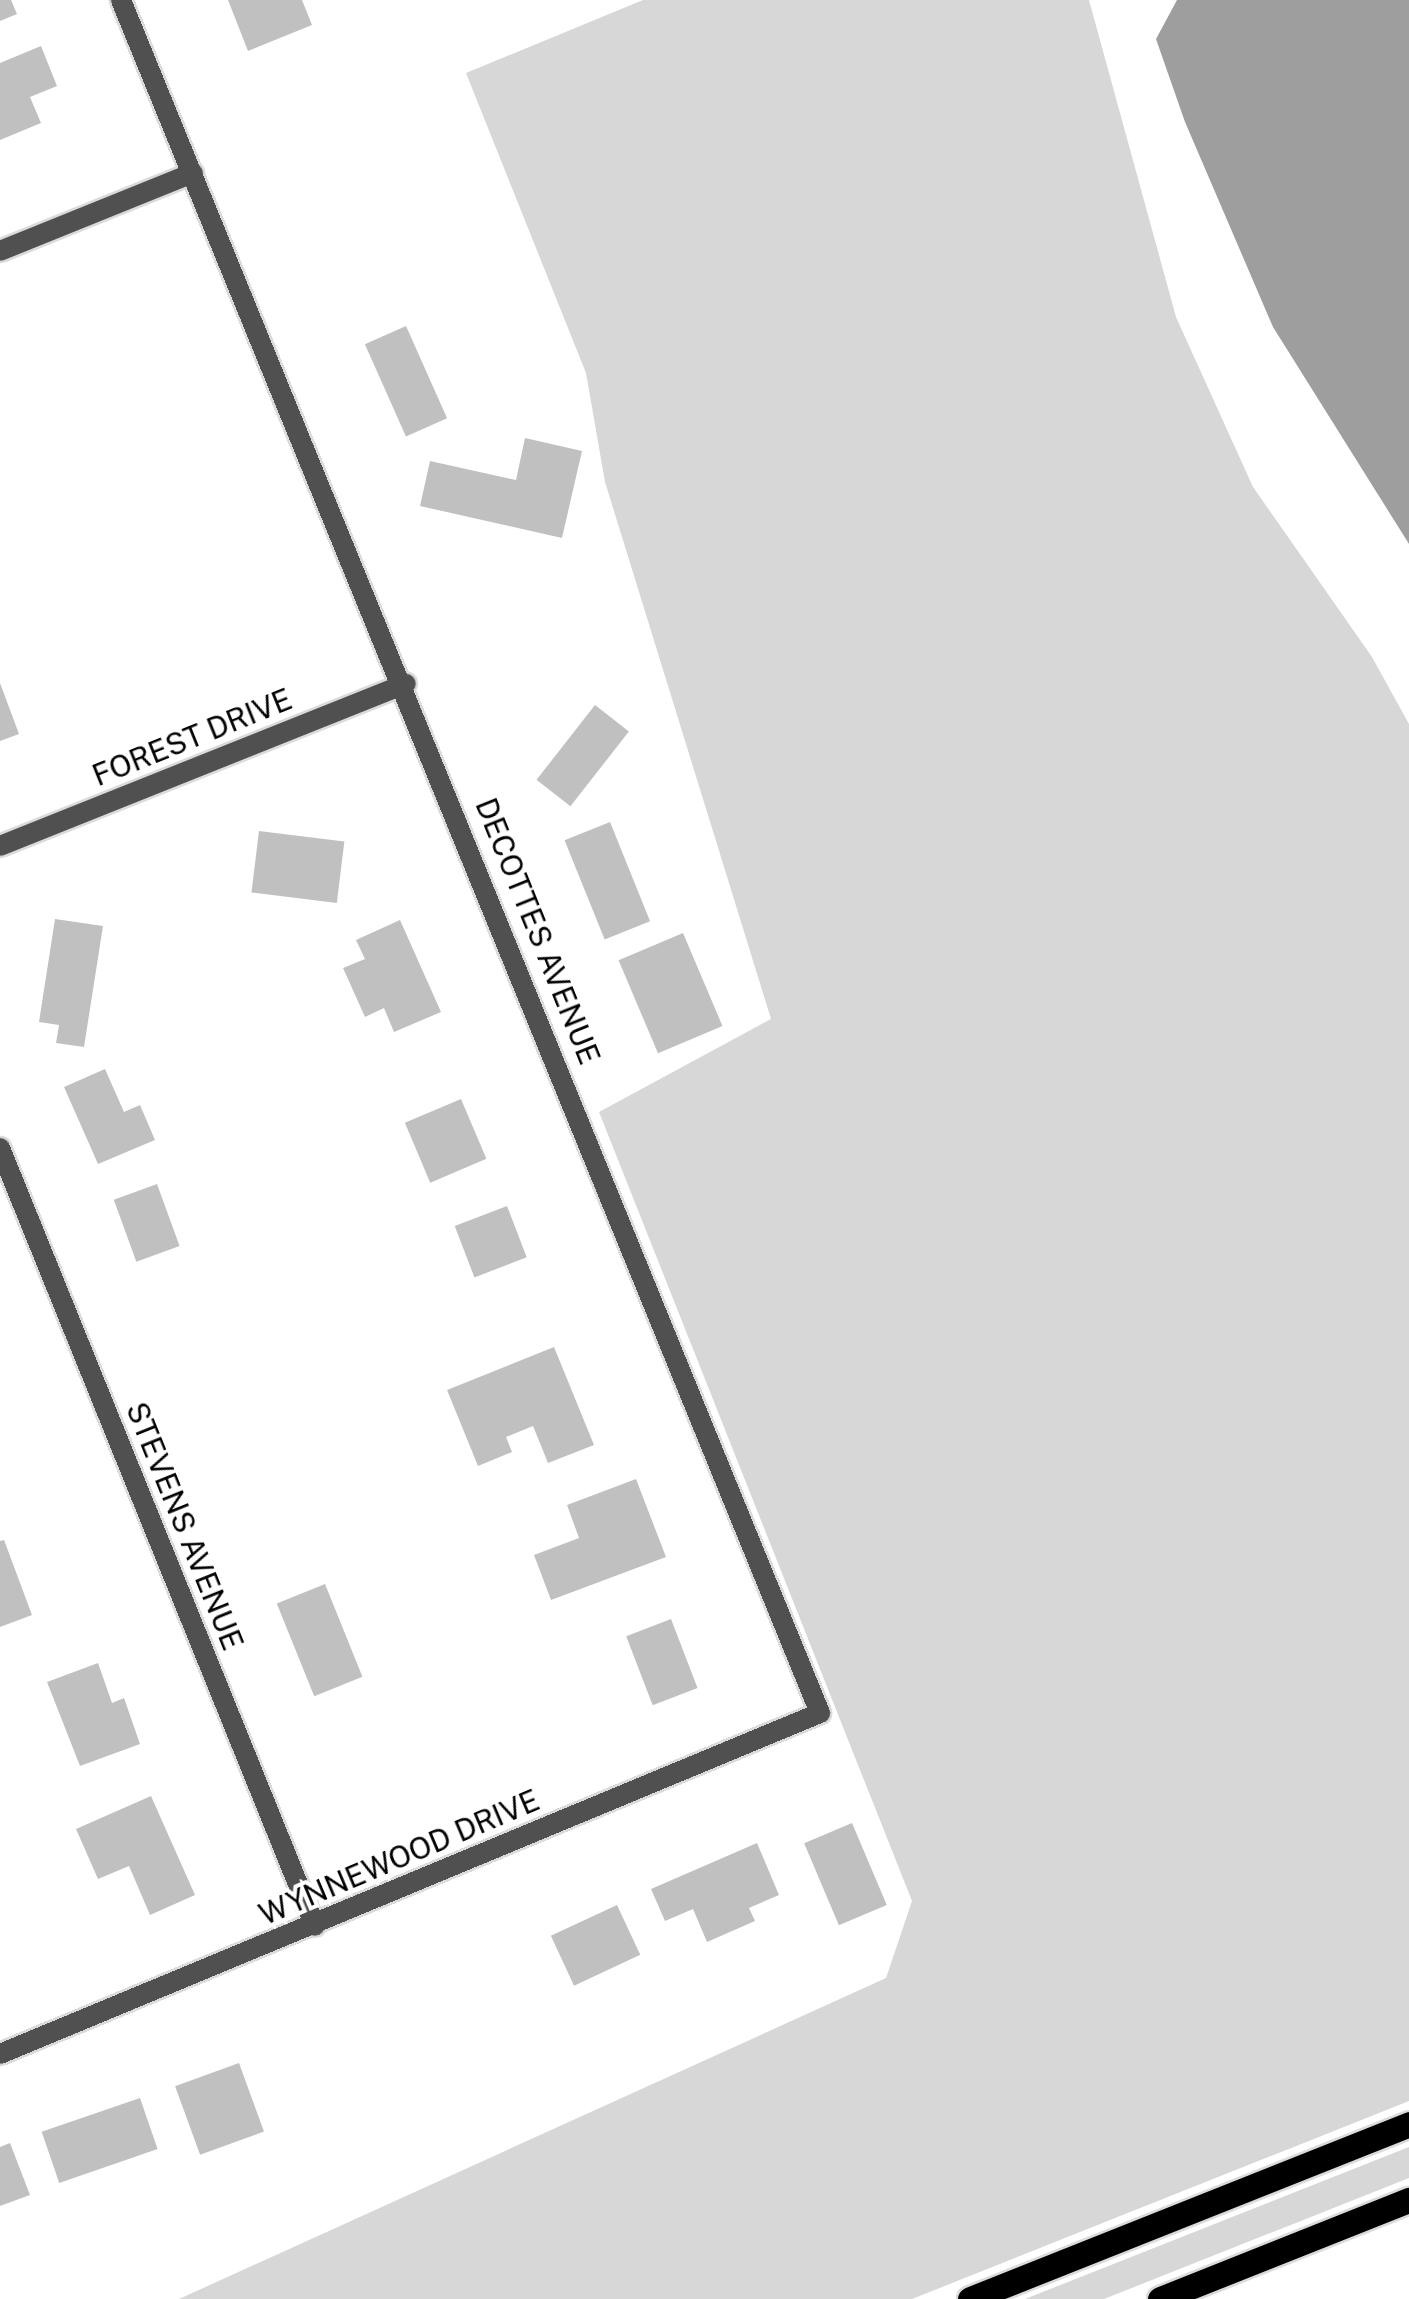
<!DOCTYPE html>
<style>
body{margin:0}
#map{position:relative;width:1409px;height:2299px;overflow:hidden;background:#fff;font-family:"Public Sans",sans-serif}
div>[style]{position:absolute}
[style*='--x']{left:calc(var(--x)*1px);top:calc(var(--y)*1px);width:calc(var(--w)*1px);rotate:calc(var(--a)*1deg)}
.green>*{inset:0;background:#d7d7d7}
.water>*{inset:0;background:#9e9e9e}
.building>*{inset:0;background:#c0c0c0;transform-origin:0 0}
.roads{filter:drop-shadow(2px 0 #dbdbdb) drop-shadow(-2px 0 #dbdbdb) drop-shadow(0 2px #dbdbdb) drop-shadow(0 -2px #dbdbdb)}
.minor>*{height:20px;margin:-10px;padding:0 10px;transform-origin:10px;border-radius:10px;background:#505050}
.primary>*{height:25px;margin:-12.5px;padding:0 12.5px;transform-origin:12.5px;border-radius:12.5px;background:#000}
span{translate:-50% -50%;white-space:nowrap;text-align:center;line-height:1.15;-webkit-text-stroke:8px #fff;paint-order:stroke}
.street-label{font-size:30px;color:#000}
</style>
<div id="map">
<div class="green">
<i style="clip-path:polygon(643px 0,1089px 0,1176px 317px,1253px 487px,1372px 657px,1409px 724px,1409px 2101px,912px 2299px,179px 2299px,886px 1978px,912px 1901px,599px 1112px,771px 1019px,605px 482px,586px 373px,466px 73px)"></i>
<i style="clip-path:polygon(1409px 2147px,1409px 2178px,1104px 2299px,1025px 2299px)"></i>
</div>
<div class="water">
<i style="clip-path:polygon(1177px 0,1409px 0,1409px 544px,1273px 327px,1185px 122px,1156px 39px)"></i>
</div>
<div class="building">
<i style="clip-path:polygon(0 0,11px 0,17px 14px,0 21px)"></i>
<i style="clip-path:polygon(228px 0,302px 0,312px 25px,248px 51px)"></i>
<i style="clip-path:polygon(41px 46px,57px 86px,30px 97px,41px 123px,0 140px,0 63px)"></i>
<i style="left:406px;top:326px;width:101px;height:45px;rotate:66deg"></i>
<i style="clip-path:polygon(525px 438px,582px 451px,562px 538px,420px 506px,430px 461px,516px 480px)"></i>
<i style="clip-path:polygon(0 683px,19px 734px,0 741px)"></i>
<i style="left:595px;top:705px;width:43px;height:95px;rotate:38deg"></i>
<i style="left:610px;top:822px;width:107px;height:49px;rotate:68deg"></i>
<i style="left:259px;top:831px;width:86px;height:62px;rotate:7deg"></i>
<i style="clip-path:polygon(55px 919px,103px 926px,84px 1047px,56px 1043px,59px 1025px,39px 1022px)"></i>
<i style="clip-path:polygon(400px 920px,441px 1012px,394px 1032px,384px 1008px,365px 1017px,343px 968px,365px 959px,356px 940px)"></i>
<i style="left:683px;top:933px;width:101px;height:70px;rotate:67deg"></i>
<i style="clip-path:polygon(105px 1069px,124px 1112px,140px 1105px,155px 1140px,98px 1164px,64px 1087px)"></i>
<i style="left:461px;top:1099px;width:65px;height:61px;rotate:67deg"></i>
<i style="left:157px;top:1184px;width:66px;height:46px;rotate:70deg"></i>
<i style="left:507px;top:1206px;width:55px;height:56px;rotate:69deg"></i>
<i style="clip-path:polygon(554px 1347px,594px 1445px,548px 1463px,533px 1426px,506px 1437px,512px 1452px,478px 1466px,447px 1390px)"></i>
<i style="clip-path:polygon(636px 1479px,666px 1557px,551px 1600px,534px 1555px,579px 1538px,567px 1505px)"></i>
<i style="clip-path:polygon(4px 1540px,32px 1615px,0 1627px,0 1541px)"></i>
<i style="left:325px;top:1584px;width:100px;height:52px;rotate:68deg"></i>
<i style="left:671px;top:1619px;width:74px;height:48px;rotate:69deg"></i>
<i style="clip-path:polygon(98px 1663px,112px 1703px,124px 1698px,140px 1744px,80px 1766px,47px 1682px)"></i>
<i style="clip-path:polygon(151px 1796px,195px 1895px,150px 1915px,129px 1866px,98px 1879px,76px 1829px)"></i>
<i style="left:852px;top:1823px;width:89px;height:52px;rotate:67deg"></i>
<i style="clip-path:polygon(757px 1843px,779px 1895px,749px 1908px,755px 1921px,707px 1942px,693px 1909px,665px 1921px,651px 1889px)"></i>
<i style="left:617px;top:1905px;width:55px;height:73px;rotate:65deg"></i>
<i style="left:239px;top:2063px;width:73px;height:68px;rotate:70deg"></i>
<i style="left:140px;top:2098px;width:54px;height:104px;rotate:71deg"></i>
<i style="clip-path:polygon(10px 2143px,30px 2195px,0 2206px,0 2147px)"></i>
</div>
<div class="roads">
<div class="minor">
<i style="--x:0;--y:251;--w:208;--a:-22"></i>
<i style="--x:0;--y:846;--w:437;--a:-21.8"></i>
<i style="--x:0;--y:1148;--w:839;--a:67.96"></i>
<i style="--x:0;--y:2054;--w:888;--a:-22.58"></i>
<i style="--x:820;--y:1713;--w:1850;--a:-112.2"></i>
</div>
<div class="primary">
<i style="--x:970;--y:2299;--w:473;--a:-21.7"></i>
<i style="--x:1160;--y:2299;--w:268;--a:-21.7"></i>
</div>
</div>
<div class="street-label">
<span style="left:192px;top:737px;rotate:-22deg">FOREST DRIVE</span>
<span style="left:538px;top:931px;rotate:68deg">DECOTTES AVENUE</span>
<span style="left:185px;top:1526px;rotate:68deg">STEVENS AVENUE</span>
<span style="left:399px;top:1857px;rotate:-23deg">WYNNEWOOD DRIVE</span>
</div>
</div>
